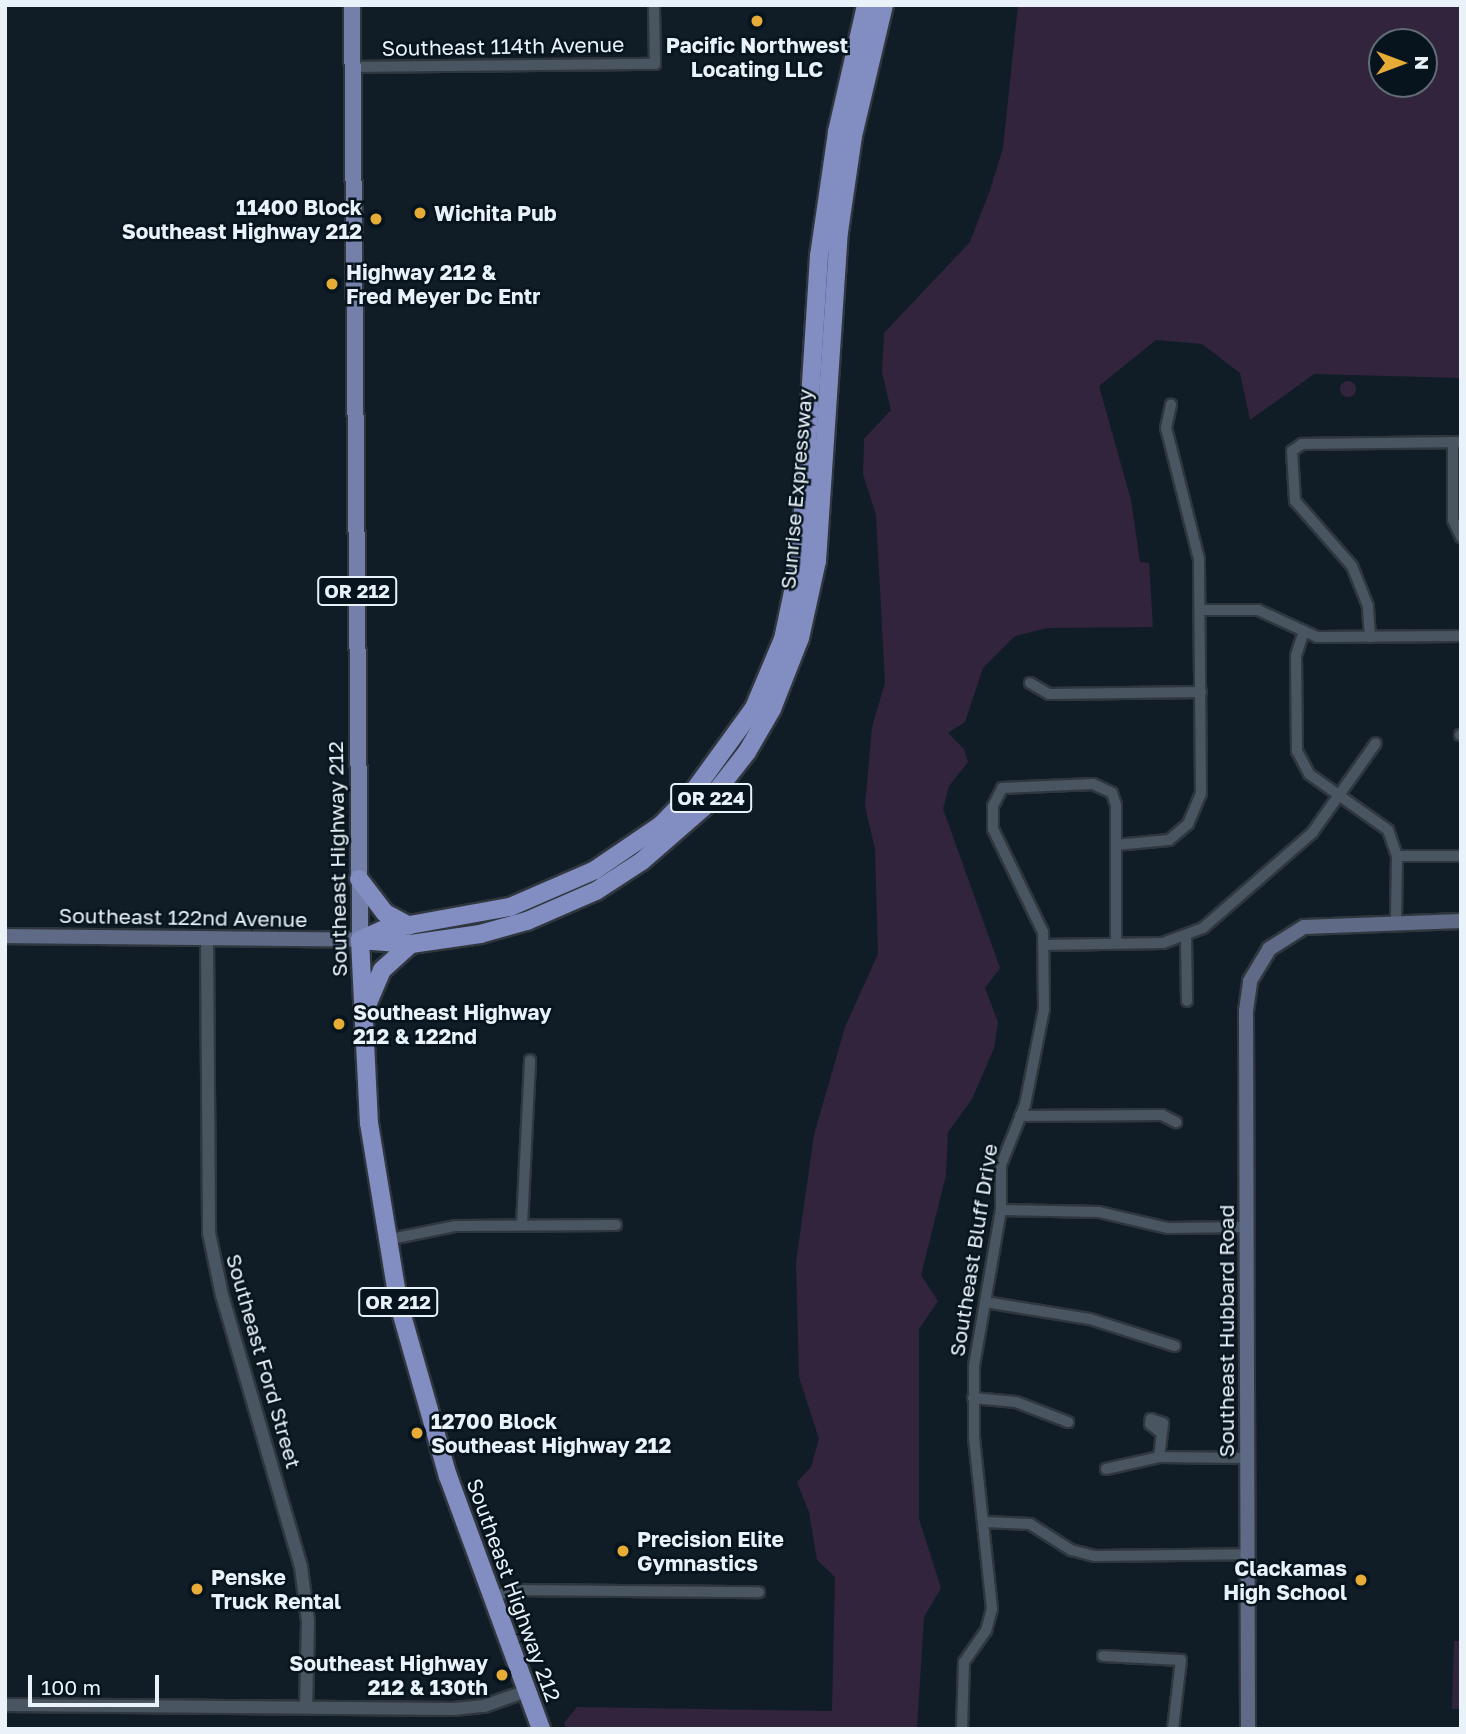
<!DOCTYPE html>
<style>
body{margin:0}
#map{position:relative;width:1466px;height:1734px;overflow:hidden;background:#111d26;font-family:"Golos Text",sans-serif}
div>[style]{position:absolute}
[style*='--x']{left:calc(var(--x)*1px);top:calc(var(--y)*1px);width:calc(var(--w)*1px);rotate:calc(var(--a)*1deg)}
.green>*{inset:0;background:#32243d}
.round{border-radius:50%}
.roads{filter:drop-shadow(2px 0 #30363e) drop-shadow(-2px 0 #30363e) drop-shadow(0 2px #30363e) drop-shadow(0 -2px #30363e)}
.minor>*{height:10px;margin:-5px;padding:0 5px;transform-origin:5px;border-radius:5px;background:#495661}
.tertiary>*{height:12px;margin:-6px;padding:0 6px;transform-origin:6px;border-radius:6px;background:#495661}
.secondary>*{height:14px;margin:-7px;padding:0 7px;transform-origin:7px;border-radius:7px;background:#5f6b86}
.primary>*{height:16px;margin:-8px;padding:0 8px;transform-origin:8px;border-radius:8px;background:#7480aa}
.trunk>*{height:18px;margin:-9px;padding:0 9px;transform-origin:9px;border-radius:9px;background:#828ec2}
.dots>*{width:19px;height:19px;translate:-50% -50%;box-sizing:border-box;border:4px solid #08141d;border-radius:50%}
span{translate:-50% -50%;white-space:nowrap;text-align:center;line-height:1.15;-webkit-text-stroke:5px #08141d;paint-order:stroke}
.shield-label span{padding:2px 5px;background:#08141d;border:2px solid;border-radius:5px;-webkit-text-stroke-width:0}
.shield-label{font-size:19px;color:#eaf2f9;font-weight:700}
.poi-label{font-size:21px;color:#eaf2f9;font-weight:700}
.right{translate:-100% -50%;text-align:right}
.left{translate:0 -50%;text-align:left}
.street-label{font-size:21px;color:#eaf2f9}
.frame{position:absolute;inset:0;border:7px solid #eaf2f9;pointer-events:none}
.north{position:absolute;left:1368px;top:28px;width:70px;height:70px;box-sizing:border-box;background:#08141d;border:2px solid #626d75;border-radius:50%;rotate:90deg;font-size:19px;font-weight:700;line-height:28px;text-align:center;color:#eaf2f9}
.north::after{content:'';display:block;margin:auto;width:24px;height:32px;background:#e7ac36;clip-path:polygon(50% 0,100% 100%,50% 72%,0 100%)}
.scale{position:absolute;left:28px;top:1675px;width:131px;height:32px;box-sizing:border-box;border:4px solid #eaf2f9;border-top:0;padding-left:9px;font-size:21px;line-height:24px;white-space:nowrap;color:#eaf2f9;-webkit-text-stroke:5px #08141d;paint-order:stroke}
</style>
<div id="map">
<div class="green">
<i style="clip-path:polygon(evenodd,1018px 5px,1461px 5px,1461px 378px,1314px 374px,1250px 420px,1240px 373px,1202px 344px,1156px 340px,1099px 386px,1131px 500px,1140px 562px,1149px 563px,1153px 627px,1047px 628px,1015px 636px,983px 668px,965px 722px,948px 733px,964px 749px,968px 762px,949px 786px,943px 809px,1000px 968px,985px 988px,998px 1022px,994px 1048px,972px 1099px,948px 1132px,946px 1175px,921px 1275px,938px 1301px,919px 1329px,919px 1519px,941px 1588px,924px 1617px,917px 1729px,566px 1729px,564px 1723px,577px 1707px,832px 1711px,835px 1577px,817px 1560px,809px 1512px,797px 1482px,811px 1467px,819px 1439px,799px 1377px,796px 1262px,814px 1135px,845px 1027px,878px 954px,875px 849px,865px 806px,872px 727px,885px 683px,876px 515px,863px 474px,864px 439px,891px 410px,882px 372px,884px 333px,970px 242px,990px 190px,1003px 148px,1018px 5px,1382px 42px,1424px 42px,1424px 84px,1382px 84px,1382px 42px)"></i>
<i class="round" style="left:1340px;top:381px;width:16px;height:16px"></i>
<i style="clip-path:polygon(1454px 1641px,1461px 1641px,1461px 1709px,1452px 1709px)"></i>
</div>
<div class="roads">
<div class="minor">
<i style="--x:352;--y:67;--w:303;--a:-0.6"></i>
<i style="--x:655;--y:64;--w:59;--a:-91"></i>
<i style="--x:1453;--y:442;--w:78;--a:90"></i>
<i style="--x:1453;--y:520;--w:19;--a:65"></i>
<i style="--x:1202;--y:610;--w:56;--a:0"></i>
<i style="--x:1258;--y:610;--w:65;--a:24.6"></i>
<i style="--x:1317;--y:637;--w:144;--a:-0.4"></i>
<i style="--x:1303;--y:634;--w:23;--a:108"></i>
<i style="--x:1296;--y:656;--w:95;--a:89.4"></i>
<i style="--x:1297;--y:751;--w:26;--a:62"></i>
<i style="--x:1309;--y:774;--w:97;--a:35.3"></i>
<i style="--x:1388;--y:830;--w:28;--a:71"></i>
<i style="--x:1397;--y:856;--w:65;--a:90.9"></i>
<i style="--x:1370;--y:637;--w:31;--a:-94"></i>
<i style="--x:1368;--y:606;--w:43;--a:-111.8"></i>
<i style="--x:1352;--y:566;--w:86;--a:-131.2"></i>
<i style="--x:1295;--y:501;--w:50;--a:-93.4"></i>
<i style="--x:1292;--y:451;--w:12;--a:-35"></i>
<i style="--x:1302;--y:444;--w:159;--a:-0.7"></i>
<i style="--x:1030;--y:683;--w:22;--a:30"></i>
<i style="--x:1049;--y:694;--w:152;--a:-0.8"></i>
<i style="--x:1460;--y:735;--w:1;--a:0"></i>
<i style="--x:1116;--y:845;--w:53;--a:-5.4"></i>
<i style="--x:1169;--y:840;--w:25;--a:-40"></i>
<i style="--x:1188;--y:824;--w:33;--a:-67"></i>
<i style="--x:1201;--y:794;--w:235;--a:-90.5"></i>
<i style="--x:1199;--y:559;--w:135;--a:-104.1"></i>
<i style="--x:1166;--y:428;--w:24;--a:-78"></i>
<i style="--x:1397;--y:856;--w:64;--a:0"></i>
<i style="--x:1186;--y:938;--w:63;--a:89.1"></i>
<i style="--x:1044;--y:945;--w:119;--a:-1"></i>
<i style="--x:1163;--y:943;--w:43;--a:-20.6"></i>
<i style="--x:1203;--y:928;--w:145;--a:-41.1"></i>
<i style="--x:1312;--y:833;--w:110;--a:-54.6"></i>
<i style="--x:1020;--y:1116;--w:142;--a:-0.4"></i>
<i style="--x:1162;--y:1115;--w:16;--a:27"></i>
<i style="--x:1001;--y:1210;--w:98;--a:1.2"></i>
<i style="--x:1099;--y:1212;--w:71;--a:13.1"></i>
<i style="--x:1168;--y:1228;--w:79;--a:-0.7"></i>
<i style="--x:522;--y:1225;--w:165;--a:-87.2"></i>
<i style="--x:386;--y:1240;--w:70;--a:-11.5"></i>
<i style="--x:455;--y:1226;--w:161;--a:-0.4"></i>
<i style="--x:985;--y:1302;--w:106;--a:9.2"></i>
<i style="--x:1090;--y:1319;--w:89;--a:17.6"></i>
<i style="--x:973;--y:1398;--w:43;--a:5.3"></i>
<i style="--x:1016;--y:1402;--w:56;--a:21"></i>
<i style="--x:1159;--y:1457;--w:34;--a:-83"></i>
<i style="--x:1163;--y:1423;--w:13;--a:-162"></i>
<i style="--x:1151;--y:1419;--w:5;--a:101"></i>
<i style="--x:1150;--y:1424;--w:11;--a:38"></i>
<i style="--x:1106;--y:1469;--w:54;--a:-12.8"></i>
<i style="--x:1159;--y:1457;--w:88;--a:0.7"></i>
<i style="--x:984;--y:1522;--w:46;--a:2.5"></i>
<i style="--x:1030;--y:1524;--w:49;--a:32.4"></i>
<i style="--x:1071;--y:1550;--w:25;--a:14"></i>
<i style="--x:1095;--y:1556;--w:153;--a:-0.7"></i>
<i style="--x:492;--y:1597;--w:23;--a:-18"></i>
<i style="--x:514;--y:1590;--w:245;--a:0.5"></i>
<i style="--x:1103;--y:1656;--w:78;--a:2.9"></i>
<i style="--x:1181;--y:1660;--w:69;--a:96.6"></i>
<i style="--x:962;--y:1729;--w:67;--a:-88.3"></i>
<i style="--x:964;--y:1662;--w:38;--a:-55"></i>
<i style="--x:986;--y:1631;--w:23;--a:-75"></i>
<i style="--x:992;--y:1609;--w:172;--a:-96"></i>
<i style="--x:974;--y:1438;--w:72;--a:-90"></i>
<i style="--x:974;--y:1366;--w:158;--a:-80.2"></i>
<i style="--x:1001;--y:1210;--w:45;--a:-90"></i>
<i style="--x:1001;--y:1165;--w:65;--a:-68.2"></i>
<i style="--x:1025;--y:1105;--w:98;--a:-78.8"></i>
<i style="--x:1044;--y:1009;--w:77;--a:-90.7"></i>
<i style="--x:1043;--y:932;--w:114;--a:-115.9"></i>
<i style="--x:993;--y:829;--w:23;--a:-90"></i>
<i style="--x:993;--y:806;--w:20;--a:-63"></i>
<i style="--x:1002;--y:788;--w:91;--a:-2.5"></i>
<i style="--x:1093;--y:784;--w:21;--a:25"></i>
<i style="--x:1112;--y:793;--w:13;--a:72"></i>
<i style="--x:1116;--y:805;--w:138;--a:90"></i>
</div>
<div class="tertiary">
<i style="--x:207;--y:938;--w:295;--a:89.6"></i>
<i style="--x:209;--y:1233;--w:63;--a:78.2"></i>
<i style="--x:222;--y:1295;--w:283;--a:73.8"></i>
<i style="--x:301;--y:1567;--w:55;--a:82.7"></i>
<i style="--x:308;--y:1622;--w:85;--a:91.3"></i>
<i style="--x:5;--y:1705;--w:449;--a:0.5"></i>
<i style="--x:454;--y:1709;--w:30;--a:-6"></i>
<i style="--x:484;--y:1706;--w:46;--a:-19.2"></i>
</div>
<div class="secondary">
<i style="--x:5;--y:936;--w:355;--a:0.6"></i>
<i style="--x:1248;--y:1729;--w:718;--a:-90.16"></i>
<i style="--x:1246;--y:1011;--w:30;--a:-82"></i>
<i style="--x:1250;--y:981;--w:37;--a:-59"></i>
<i style="--x:1269;--y:949;--w:41;--a:-32.2"></i>
<i style="--x:1304;--y:927;--w:157;--a:-2.2"></i>
</div>
<div class="primary">
<i style="--x:352;--y:5;--w:935;--a:89.51"></i>
</div>
<div class="trunk">
<i style="--x:359;--y:879;--w:43;--a:52.6"></i>
<i style="--x:385;--y:913;--w:27;--a:28"></i>
<i style="--x:360;--y:940;--w:51;--a:4.5"></i>
<i style="--x:411;--y:944;--w:70;--a:-8.2"></i>
<i style="--x:480;--y:934;--w:49;--a:-15.5"></i>
<i style="--x:527;--y:921;--w:75;--a:-23.5"></i>
<i style="--x:596;--y:891;--w:55;--a:-33.1"></i>
<i style="--x:642;--y:861;--w:82;--a:-41.1"></i>
<i style="--x:704;--y:807;--w:70;--a:-52"></i>
<i style="--x:747;--y:752;--w:50;--a:-59.8"></i>
<i style="--x:772;--y:709;--w:76;--a:-68.5"></i>
<i style="--x:800;--y:638;--w:79;--a:-77.6"></i>
<i style="--x:817;--y:561;--w:330;--a:-86.2"></i>
<i style="--x:839;--y:232;--w:97;--a:-81.7"></i>
<i style="--x:853;--y:136;--w:135;--a:-76.7"></i>
<i style="--x:360;--y:940;--w:24;--a:-24"></i>
<i style="--x:382;--y:930;--w:130;--a:-10.2"></i>
<i style="--x:510;--y:907;--w:93;--a:-23.5"></i>
<i style="--x:595;--y:870;--w:80;--a:-34.3"></i>
<i style="--x:661;--y:825;--w:46;--a:-45.9"></i>
<i style="--x:693;--y:792;--w:104;--a:-54"></i>
<i style="--x:754;--y:708;--w:75;--a:-67.2"></i>
<i style="--x:783;--y:639;--w:83;--a:-78.1"></i>
<i style="--x:800;--y:558;--w:303;--a:-86.4"></i>
<i style="--x:819;--y:256;--w:125;--a:-81.7"></i>
<i style="--x:837;--y:132;--w:130;--a:-77.1"></i>
<i style="--x:360;--y:940;--w:183;--a:87.2"></i>
<i style="--x:369;--y:1123;--w:180;--a:80.7"></i>
<i style="--x:398;--y:1301;--w:182;--a:74.1"></i>
<i style="--x:448;--y:1476;--w:270;--a:69.8"></i>
<i style="--x:365;--y:1010;--w:43;--a:-67"></i>
<i style="--x:382;--y:970;--w:39;--a:-42"></i>
</div>
</div>
<div class="dots">
<i style="left:757px;top:21px;background:#e7ac36"></i>
<i style="left:420px;top:213px;background:#e7ac36"></i>
<i style="left:376px;top:219px;background:#e7ac36"></i>
<i style="left:332px;top:284px;background:#e7ac36"></i>
<i style="left:339px;top:1024px;background:#e7ac36"></i>
<i style="left:417px;top:1433px;background:#e7ac36"></i>
<i style="left:623px;top:1551px;background:#e7ac36"></i>
<i style="left:1361px;top:1580px;background:#e7ac36"></i>
<i style="left:197px;top:1589px;background:#e7ac36"></i>
<i style="left:502px;top:1675px;background:#e7ac36"></i>
</div>
<div class="shield-label">
<span style="left:357px;top:591px">OR 212</span>
<span style="left:711px;top:798px">OR 224</span>
<span style="left:398px;top:1302px">OR 212</span>
</div>
<div class="poi-label">
<span style="left:757px;top:57px">Pacific Northwest<br>Locating LLC</span>
<span class="right" style="left:362px;top:219px">11400 Block<br>Southeast Highway 212</span>
<span class="left" style="left:434px;top:213px">Wichita Pub</span>
<span class="left" style="left:346px;top:284px">Highway 212 &amp;<br>Fred Meyer Dc Entr</span>
<span class="left" style="left:353px;top:1024px">Southeast Highway<br>212 &amp; 122nd</span>
<span class="left" style="left:431px;top:1433px">12700 Block<br>Southeast Highway 212</span>
<span class="left" style="left:637px;top:1551px">Precision Elite<br>Gymnastics</span>
<span class="right" style="left:1347px;top:1580px">Clackamas<br>High School</span>
<span class="left" style="left:211px;top:1589px">Penske<br>Truck Rental</span>
<span class="right" style="left:488px;top:1675px">Southeast Highway<br>212 &amp; 130th</span>
</div>
<div class="street-label">
<span style="left:503px;top:46px;rotate:-1deg">Southeast 114th Avenue</span>
<span style="left:796px;top:489px;rotate:-85deg">Sunrise Expressway</span>
<span style="left:337px;top:859px;rotate:-91deg">Southeast Highway 212</span>
<span style="left:183px;top:917px;rotate:1deg">Southeast 122nd Avenue</span>
<span style="left:973px;top:1250px;rotate:-81deg">Southeast Bluff Drive</span>
<span style="left:1226px;top:1331px;rotate:-90deg">Southeast Hubbard Road</span>
<span style="left:264px;top:1361px;rotate:74deg">Southeast Ford Street</span>
<span style="left:514px;top:1590px;rotate:70deg">Southeast Highway 212</span>
</div>
<div class="frame"></div>
<div class="north">N</div>
<div class="scale">100 m</div>
</div>
